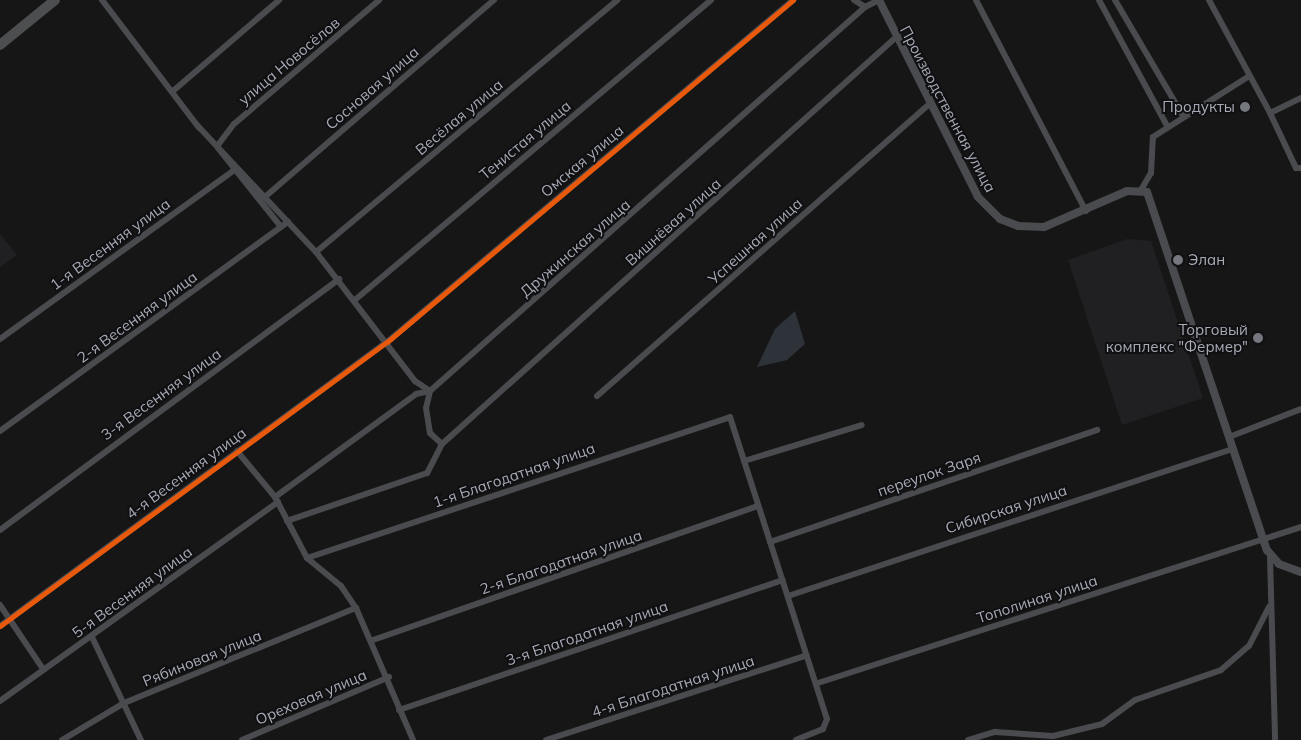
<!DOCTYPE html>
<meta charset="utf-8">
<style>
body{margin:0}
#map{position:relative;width:1301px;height:740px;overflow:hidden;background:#161616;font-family:Mulish,sans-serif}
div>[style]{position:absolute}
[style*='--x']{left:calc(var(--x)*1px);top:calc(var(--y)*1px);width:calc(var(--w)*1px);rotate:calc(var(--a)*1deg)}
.built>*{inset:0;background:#202022}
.water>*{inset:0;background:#2e333a}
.minor>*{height:6px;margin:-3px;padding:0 3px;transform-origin:3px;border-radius:3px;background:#4a4b4f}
.tertiary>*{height:8px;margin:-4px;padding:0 4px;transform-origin:4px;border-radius:4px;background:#4a4b4f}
.primary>*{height:10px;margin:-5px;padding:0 5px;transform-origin:5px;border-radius:5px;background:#4d4e50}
.cycleway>*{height:5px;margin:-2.5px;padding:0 2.5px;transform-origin:2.5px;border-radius:2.5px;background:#e8590c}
.dots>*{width:14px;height:14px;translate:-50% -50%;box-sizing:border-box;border:2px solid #101012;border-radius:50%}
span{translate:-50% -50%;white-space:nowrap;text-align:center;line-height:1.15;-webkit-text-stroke:4px #101012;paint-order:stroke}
.street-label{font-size:15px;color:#a8abb6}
.poi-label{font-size:15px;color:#a8abb6}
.right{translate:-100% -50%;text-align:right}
.left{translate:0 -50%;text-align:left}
</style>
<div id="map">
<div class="built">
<i style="clip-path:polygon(0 234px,17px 255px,0 267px)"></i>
<i style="clip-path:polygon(1127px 239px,1151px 241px,1203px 398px,1122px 425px,1068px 260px)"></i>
</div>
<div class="water">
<i style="clip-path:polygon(795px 311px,805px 344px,787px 360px,757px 367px,775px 329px)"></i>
</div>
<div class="minor">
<i style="--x:102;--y:0;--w:161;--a:52.8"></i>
<i style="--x:854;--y:0;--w:13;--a:32"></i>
<i style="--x:976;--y:0;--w:238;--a:62.5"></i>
<i style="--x:1099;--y:0;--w:143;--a:61.6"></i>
<i style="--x:1115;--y:0;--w:134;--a:59.6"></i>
<i style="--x:1209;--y:0;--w:128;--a:61.6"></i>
<i style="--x:173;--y:91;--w:140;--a:-40.6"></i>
<i style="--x:1270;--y:113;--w:61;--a:64.7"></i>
<i style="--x:1296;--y:168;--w:5;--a:0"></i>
<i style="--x:1270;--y:113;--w:34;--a:-26"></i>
<i style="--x:197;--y:125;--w:174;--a:46.9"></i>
<i style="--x:316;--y:252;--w:163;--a:52.5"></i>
<i style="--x:415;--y:381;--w:18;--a:34"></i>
<i style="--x:430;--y:391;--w:17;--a:103"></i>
<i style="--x:426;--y:408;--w:25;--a:81"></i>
<i style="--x:430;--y:433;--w:16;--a:43"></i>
<i style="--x:442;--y:444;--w:33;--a:117"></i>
<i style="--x:427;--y:473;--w:148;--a:161.1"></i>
<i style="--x:218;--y:145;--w:26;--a:-53"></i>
<i style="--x:234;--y:124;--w:191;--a:-40.5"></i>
<i style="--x:218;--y:148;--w:101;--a:51.4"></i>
<i style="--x:1141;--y:190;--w:20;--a:-60"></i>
<i style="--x:1151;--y:173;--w:36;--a:-87"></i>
<i style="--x:1153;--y:137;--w:114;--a:-32.4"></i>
<i style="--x:266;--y:196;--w:301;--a:-40.7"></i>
<i style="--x:316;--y:252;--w:393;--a:-39.9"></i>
<i style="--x:356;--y:299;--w:464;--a:-40.1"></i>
<i style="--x:0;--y:339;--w:289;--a:-35.8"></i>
<i style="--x:597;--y:396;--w:442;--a:-41.3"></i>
<i style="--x:0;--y:431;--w:356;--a:-36"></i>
<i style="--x:1229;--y:437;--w:77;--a:-21.3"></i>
<i style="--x:442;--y:444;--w:607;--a:-41.86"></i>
<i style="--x:237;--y:451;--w:60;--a:50.4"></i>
<i style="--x:275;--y:497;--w:69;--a:62.3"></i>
<i style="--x:307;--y:558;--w:44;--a:39.5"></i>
<i style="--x:341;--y:586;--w:27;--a:56"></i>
<i style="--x:356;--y:608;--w:144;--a:66.6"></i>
<i style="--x:744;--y:461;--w:123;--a:-17"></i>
<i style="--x:275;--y:497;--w:175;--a:-36.1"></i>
<i style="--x:416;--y:394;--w:14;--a:-12"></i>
<i style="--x:430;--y:391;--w:580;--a:-41.44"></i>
<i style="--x:865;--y:7;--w:16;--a:-27"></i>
<i style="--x:0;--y:530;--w:422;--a:-36.5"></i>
<i style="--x:770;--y:542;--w:346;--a:-18.9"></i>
<i style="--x:1270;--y:557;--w:183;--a:88.4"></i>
<i style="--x:307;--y:558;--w:446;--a:-18.4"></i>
<i style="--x:730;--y:417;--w:317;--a:72.2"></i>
<i style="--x:827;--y:719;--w:11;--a:112"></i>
<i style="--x:823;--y:729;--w:29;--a:158"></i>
<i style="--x:788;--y:596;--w:469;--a:-18.3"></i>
<i style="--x:0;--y:605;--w:77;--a:56.1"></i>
<i style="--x:0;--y:626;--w:480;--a:-36.3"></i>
<i style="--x:387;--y:342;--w:531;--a:-40.11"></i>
<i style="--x:92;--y:637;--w:114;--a:64.6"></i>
<i style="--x:373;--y:640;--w:407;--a:-19.2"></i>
<i style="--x:818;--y:683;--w:508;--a:-17.9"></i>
<i style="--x:0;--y:701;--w:342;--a:-35.6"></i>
<i style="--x:399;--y:710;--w:405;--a:-18.7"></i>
<i style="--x:62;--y:740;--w:72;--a:-30.8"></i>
<i style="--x:124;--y:703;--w:251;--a:-22.3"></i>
<i style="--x:242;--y:740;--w:160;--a:-23.2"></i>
<i style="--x:546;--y:740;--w:274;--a:-18"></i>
<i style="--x:968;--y:740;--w:28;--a:-17"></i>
<i style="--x:995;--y:732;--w:58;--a:3.9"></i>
<i style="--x:1053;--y:736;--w:50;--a:-13.8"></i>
<i style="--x:1102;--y:724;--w:41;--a:-36"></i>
<i style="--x:1135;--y:700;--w:91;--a:-19.2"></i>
<i style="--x:1221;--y:670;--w:37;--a:-41"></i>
<i style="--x:1249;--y:646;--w:44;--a:-62.9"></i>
</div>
<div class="tertiary">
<i style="--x:879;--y:0;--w:220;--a:63.3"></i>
<i style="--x:978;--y:197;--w:31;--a:45"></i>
<i style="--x:1000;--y:219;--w:19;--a:21"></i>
<i style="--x:1018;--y:226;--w:26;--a:2"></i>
<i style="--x:1044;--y:227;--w:90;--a:-23.4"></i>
<i style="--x:1127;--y:191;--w:20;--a:3"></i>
<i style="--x:1147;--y:192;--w:378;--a:71.5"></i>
<i style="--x:1267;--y:550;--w:18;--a:49"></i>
<i style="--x:1279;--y:564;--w:23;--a:20"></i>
</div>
<div class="primary">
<i style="--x:0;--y:45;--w:71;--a:-39.3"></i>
</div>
<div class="cycleway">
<i style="--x:0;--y:626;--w:480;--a:-36.3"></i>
<i style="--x:387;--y:342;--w:531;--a:-40.11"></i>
</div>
<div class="dots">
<i style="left:1245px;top:107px;background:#75777e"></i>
<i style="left:1178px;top:260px;background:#75777e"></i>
<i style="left:1258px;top:338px;background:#75777e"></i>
</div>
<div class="street-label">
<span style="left:289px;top:61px;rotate:-40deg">улица Новосёлов</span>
<span style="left:372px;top:88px;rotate:-41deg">Сосновая улица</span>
<span style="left:948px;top:109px;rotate:62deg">Производственная улица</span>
<span style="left:459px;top:117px;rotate:-40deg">Весёлая улица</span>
<span style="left:525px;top:140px;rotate:-40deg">Тенистая улица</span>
<span style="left:582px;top:161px;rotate:-40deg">Омская улица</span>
<span style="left:673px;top:222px;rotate:-42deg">Вишнёвая улица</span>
<span style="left:755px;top:241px;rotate:-42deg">Успешная улица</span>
<span style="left:110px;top:244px;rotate:-36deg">1-я Весенняя улица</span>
<span style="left:575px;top:248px;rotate:-41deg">Дружинская улица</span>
<span style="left:137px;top:317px;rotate:-36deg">2-я Весенняя улица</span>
<span style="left:161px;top:394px;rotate:-36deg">3-я Весенняя улица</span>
<span style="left:186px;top:473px;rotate:-36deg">4-я Весенняя улица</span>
<span style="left:929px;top:474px;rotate:-19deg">переулок Заря</span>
<span style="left:514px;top:475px;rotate:-19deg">1-я Благодатная улица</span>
<span style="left:1006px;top:509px;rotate:-18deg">Сибирская улица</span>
<span style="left:561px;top:562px;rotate:-19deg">2-я Благодатная улица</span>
<span style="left:132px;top:592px;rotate:-36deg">5-я Весенняя улица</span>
<span style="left:1037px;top:599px;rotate:-18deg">Тополиная улица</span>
<span style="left:587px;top:633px;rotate:-19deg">3-я Благодатная улица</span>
<span style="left:202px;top:658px;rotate:-22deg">Рябиновая улица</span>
<span style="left:673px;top:686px;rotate:-18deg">4-я Благодатная улица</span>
<span style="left:311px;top:697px;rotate:-23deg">Ореховая улица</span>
</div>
<div class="poi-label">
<span class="right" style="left:1235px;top:107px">Продукты</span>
<span class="left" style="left:1188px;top:260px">Элан</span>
<span class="right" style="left:1248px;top:338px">Торговый<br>комплекс "Фермер"</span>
</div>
</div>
